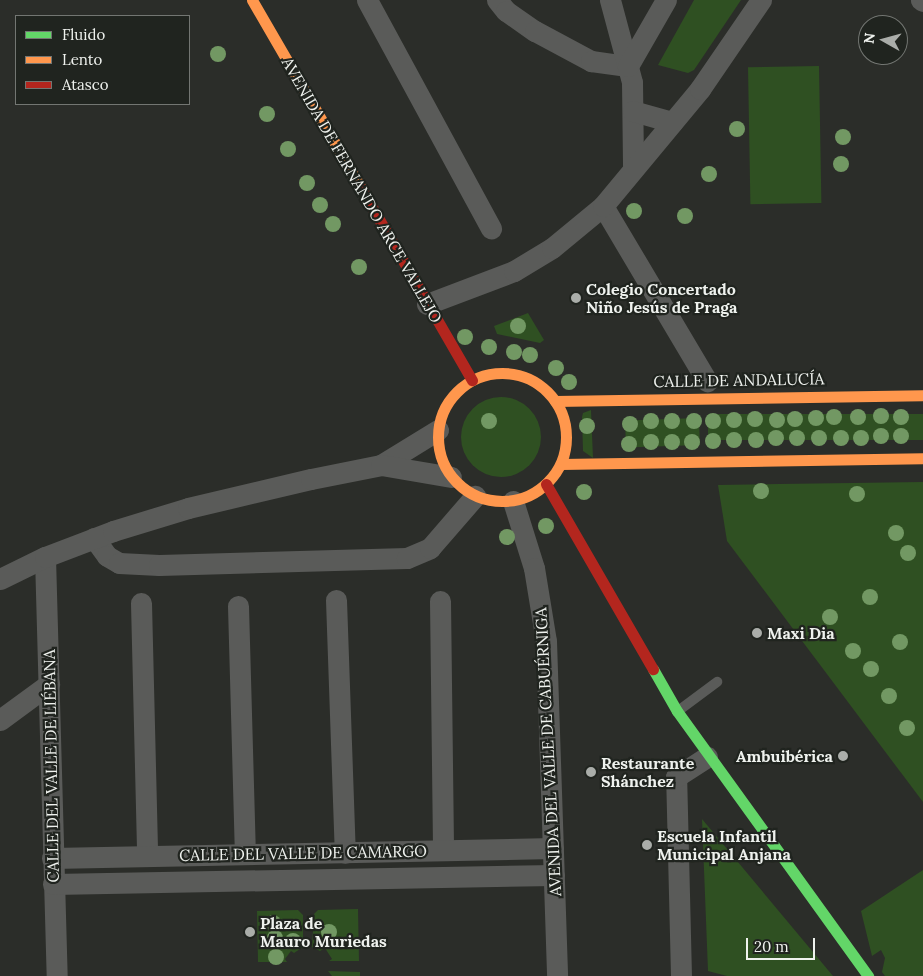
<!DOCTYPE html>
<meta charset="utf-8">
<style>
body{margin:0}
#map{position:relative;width:923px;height:976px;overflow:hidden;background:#2b2d29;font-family:Lora,serif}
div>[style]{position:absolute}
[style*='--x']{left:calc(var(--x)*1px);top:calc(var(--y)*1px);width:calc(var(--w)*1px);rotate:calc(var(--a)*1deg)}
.green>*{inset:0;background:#2f5022;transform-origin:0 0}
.round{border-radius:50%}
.lane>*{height:10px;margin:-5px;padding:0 5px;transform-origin:5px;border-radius:5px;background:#5a5b59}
.street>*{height:21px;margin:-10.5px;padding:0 10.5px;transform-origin:10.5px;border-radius:10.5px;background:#5a5b59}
.fast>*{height:11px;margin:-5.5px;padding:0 5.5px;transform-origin:5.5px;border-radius:5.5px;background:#63d668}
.slow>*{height:11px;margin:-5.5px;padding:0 5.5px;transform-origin:5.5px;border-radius:5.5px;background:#ff974d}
.slow>.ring{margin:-5.5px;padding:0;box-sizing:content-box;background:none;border:11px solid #ff974d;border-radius:50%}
.jam>*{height:11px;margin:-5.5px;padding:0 5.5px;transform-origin:5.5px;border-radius:5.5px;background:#b3261e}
.trees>*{width:16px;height:16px;margin:-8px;border-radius:50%;background:#729863}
.dots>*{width:14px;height:14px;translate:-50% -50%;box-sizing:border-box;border:2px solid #20241f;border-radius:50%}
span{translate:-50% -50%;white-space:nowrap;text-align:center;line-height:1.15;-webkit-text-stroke:4.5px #20241f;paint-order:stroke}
.street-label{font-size:16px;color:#eff2ee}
.poi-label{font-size:16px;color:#eff2ee;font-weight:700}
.left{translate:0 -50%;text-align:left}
.right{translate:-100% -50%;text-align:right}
.legend{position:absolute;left:15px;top:15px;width:175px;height:90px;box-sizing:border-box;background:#20241f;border:1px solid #737672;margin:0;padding:6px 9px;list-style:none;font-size:15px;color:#eff2ee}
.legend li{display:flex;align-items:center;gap:10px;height:25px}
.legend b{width:25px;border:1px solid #737672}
.north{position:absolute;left:858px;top:15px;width:50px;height:50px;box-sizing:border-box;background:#20241f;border:1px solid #737672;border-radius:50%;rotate:277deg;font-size:14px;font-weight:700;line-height:20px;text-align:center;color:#eff2ee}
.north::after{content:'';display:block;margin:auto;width:18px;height:22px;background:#aaada9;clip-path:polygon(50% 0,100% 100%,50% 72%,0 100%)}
.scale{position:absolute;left:746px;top:938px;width:69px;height:22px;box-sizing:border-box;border:2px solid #eff2ee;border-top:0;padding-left:6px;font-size:15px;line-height:18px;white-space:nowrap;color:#eff2ee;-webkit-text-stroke:4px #20241f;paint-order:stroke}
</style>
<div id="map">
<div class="green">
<i style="clip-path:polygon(694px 0,741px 0,694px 70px,688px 73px,658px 65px)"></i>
<i style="left:819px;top:66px;width:137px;height:71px;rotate:89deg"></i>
<i style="clip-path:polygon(528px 313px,544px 340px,540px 343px,497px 334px,494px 326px)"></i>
<i class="round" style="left:461px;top:397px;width:80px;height:80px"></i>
<i style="clip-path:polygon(591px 410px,593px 458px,583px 451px,582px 417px,583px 413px)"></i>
<i style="left:923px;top:414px;width:26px;height:215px;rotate:90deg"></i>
<i style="left:699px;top:418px;width:27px;height:74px;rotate:88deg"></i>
<i style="clip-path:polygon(923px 482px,923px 802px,727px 541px,718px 485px)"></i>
<i style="clip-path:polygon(702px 819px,833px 976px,727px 976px,708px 971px)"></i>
<i style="clip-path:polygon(923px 870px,923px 976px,885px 976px,882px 972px,885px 958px,881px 950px,872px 956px,861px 911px)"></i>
<i style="clip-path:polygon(358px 909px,359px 961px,329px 961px,332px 959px,325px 948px,320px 951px,312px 947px,314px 914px,318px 910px)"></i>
<i style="clip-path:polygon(298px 910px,303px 915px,303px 947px,294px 953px,291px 951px,285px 959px,287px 962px,258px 962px,257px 911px)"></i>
<i style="clip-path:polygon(328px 971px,360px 972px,360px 976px,332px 976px)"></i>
</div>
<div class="lane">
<i style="--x:678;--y:711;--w:49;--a:-36.6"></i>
</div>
<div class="street">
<i style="--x:367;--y:0;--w:260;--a:61.5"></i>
<i style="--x:497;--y:0;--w:14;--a:51"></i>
<i style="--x:506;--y:11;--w:35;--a:35"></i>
<i style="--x:535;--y:31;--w:64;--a:28.2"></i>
<i style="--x:591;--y:61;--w:37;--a:8"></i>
<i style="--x:610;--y:0;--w:85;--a:75"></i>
<i style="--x:632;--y:82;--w:86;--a:89.3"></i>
<i style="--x:921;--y:0;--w:2;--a:27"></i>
<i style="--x:628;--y:66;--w:76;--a:-60.1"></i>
<i style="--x:633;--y:111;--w:41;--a:15.8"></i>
<i style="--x:603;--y:206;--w:204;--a:59.3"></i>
<i style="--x:427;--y:304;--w:93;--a:-20.8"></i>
<i style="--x:514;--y:271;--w:44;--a:-31.2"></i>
<i style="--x:552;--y:248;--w:66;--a:-39.5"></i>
<i style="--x:603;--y:206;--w:152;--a:-50.3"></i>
<i style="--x:700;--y:89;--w:108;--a:-55.6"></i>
<i style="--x:381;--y:465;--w:67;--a:-31.6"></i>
<i style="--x:513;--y:501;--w:70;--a:72.6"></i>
<i style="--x:534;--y:568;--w:74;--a:80.7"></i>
<i style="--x:546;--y:641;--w:335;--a:88.1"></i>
<i style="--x:94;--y:538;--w:22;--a:54"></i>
<i style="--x:107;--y:556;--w:14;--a:30"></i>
<i style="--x:119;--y:563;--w:40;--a:2.9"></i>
<i style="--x:159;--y:565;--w:248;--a:-1.6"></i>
<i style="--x:407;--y:558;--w:25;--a:-23"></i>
<i style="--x:430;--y:548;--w:69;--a:-49.1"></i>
<i style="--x:45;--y:557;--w:419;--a:88.4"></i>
<i style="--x:0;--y:579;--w:50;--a:-26.1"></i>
<i style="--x:45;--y:557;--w:73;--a:-20.9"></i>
<i style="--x:113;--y:531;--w:78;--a:-17"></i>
<i style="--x:188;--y:508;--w:126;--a:-13.3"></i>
<i style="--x:311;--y:479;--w:71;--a:-11.3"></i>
<i style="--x:381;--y:465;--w:71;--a:9.7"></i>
<i style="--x:336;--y:600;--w:253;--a:88"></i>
<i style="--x:440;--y:601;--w:249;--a:89.3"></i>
<i style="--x:141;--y:603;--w:253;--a:88.6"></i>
<i style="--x:238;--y:606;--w:248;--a:88.4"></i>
<i style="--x:0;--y:720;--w:61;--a:-36.3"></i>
<i style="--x:52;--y:858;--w:501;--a:-1.14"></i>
<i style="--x:53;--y:884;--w:501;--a:-1.03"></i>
<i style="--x:681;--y:976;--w:199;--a:-91.4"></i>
<i style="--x:676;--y:777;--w:37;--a:-33"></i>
</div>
<div class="fast">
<i style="--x:653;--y:669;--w:48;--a:60.3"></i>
<i style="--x:677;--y:711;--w:327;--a:54.2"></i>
</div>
<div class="slow">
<i style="--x:252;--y:0;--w:217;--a:59.9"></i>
<i class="ring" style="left:438px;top:373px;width:117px;height:117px"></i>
<i style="--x:555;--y:401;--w:368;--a:-0.9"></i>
<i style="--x:561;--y:464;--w:362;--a:-0.9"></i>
</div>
<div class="jam">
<i style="--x:361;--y:188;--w:222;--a:60"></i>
<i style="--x:546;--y:484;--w:214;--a:60"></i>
</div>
<div class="trees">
<i style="left:218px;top:54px"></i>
<i style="left:267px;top:114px"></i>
<i style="left:737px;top:129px"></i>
<i style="left:843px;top:137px"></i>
<i style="left:288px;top:149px"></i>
<i style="left:841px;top:164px"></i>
<i style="left:709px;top:174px"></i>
<i style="left:307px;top:183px"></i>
<i style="left:320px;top:205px"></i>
<i style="left:634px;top:211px"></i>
<i style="left:685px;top:216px"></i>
<i style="left:333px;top:224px"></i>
<i style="left:359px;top:267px"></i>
<i style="left:518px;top:326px"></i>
<i style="left:465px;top:337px"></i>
<i style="left:489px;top:347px"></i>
<i style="left:514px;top:352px"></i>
<i style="left:530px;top:355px"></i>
<i style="left:556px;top:368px"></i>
<i style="left:569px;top:382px"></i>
<i style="left:881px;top:416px"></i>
<i style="left:834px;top:417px"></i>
<i style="left:858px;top:417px"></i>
<i style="left:901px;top:417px"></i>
<i style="left:816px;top:418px"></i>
<i style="left:755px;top:419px"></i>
<i style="left:795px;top:419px"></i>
<i style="left:734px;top:420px"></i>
<i style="left:777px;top:420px"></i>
<i style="left:489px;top:421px"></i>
<i style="left:651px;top:421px"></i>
<i style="left:672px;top:421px"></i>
<i style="left:694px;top:421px"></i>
<i style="left:713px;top:421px"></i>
<i style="left:630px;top:424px"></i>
<i style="left:587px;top:426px"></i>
<i style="left:881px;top:436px"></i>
<i style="left:901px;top:436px"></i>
<i style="left:776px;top:438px"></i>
<i style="left:797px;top:438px"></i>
<i style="left:819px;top:438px"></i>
<i style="left:841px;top:438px"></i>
<i style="left:861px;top:438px"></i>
<i style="left:734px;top:440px"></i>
<i style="left:756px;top:440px"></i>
<i style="left:713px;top:441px"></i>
<i style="left:651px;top:442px"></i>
<i style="left:672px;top:442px"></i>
<i style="left:692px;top:442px"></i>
<i style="left:629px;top:444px"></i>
<i style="left:761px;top:491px"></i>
<i style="left:584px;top:492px"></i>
<i style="left:857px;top:494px"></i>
<i style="left:546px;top:526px"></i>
<i style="left:896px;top:533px"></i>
<i style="left:507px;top:537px"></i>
<i style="left:908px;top:553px"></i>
<i style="left:870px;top:597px"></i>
<i style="left:830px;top:617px"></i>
<i style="left:900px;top:642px"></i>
<i style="left:853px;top:651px"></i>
<i style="left:871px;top:669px"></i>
<i style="left:889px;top:696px"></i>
<i style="left:907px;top:728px"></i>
<i style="left:273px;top:923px"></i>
<i style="left:329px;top:932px"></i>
<i style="left:275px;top:938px"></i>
<i style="left:293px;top:941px"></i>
<i style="left:276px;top:957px"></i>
</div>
<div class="dots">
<i style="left:576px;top:298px;background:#aaada9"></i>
<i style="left:757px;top:633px;background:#aaada9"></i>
<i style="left:843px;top:756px;background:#aaada9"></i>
<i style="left:591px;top:772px;background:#aaada9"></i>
<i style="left:647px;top:845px;background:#aaada9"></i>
<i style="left:250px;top:932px;background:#aaada9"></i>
</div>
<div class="street-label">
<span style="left:362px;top:190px;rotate:60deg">AVENIDA DE FERNANDO ARCE VALLEJO</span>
<span style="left:739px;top:380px;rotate:-1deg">CALLE DE ANDALUCÍA</span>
<span style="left:548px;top:752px;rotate:-93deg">AVENIDA DEL VALLE DE CABUÉRNIGA</span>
<span style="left:51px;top:766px;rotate:-91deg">CALLE DEL VALLE DE LIÉBANA</span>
<span style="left:303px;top:853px;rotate:-1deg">CALLE DEL VALLE DE CAMARGO</span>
</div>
<div class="poi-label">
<span class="left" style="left:586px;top:298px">Colegio Concertado<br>Niño Jesús de Praga</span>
<span class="left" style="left:767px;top:633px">Maxi Dia</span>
<span class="right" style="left:833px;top:756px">Ambuibérica</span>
<span class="left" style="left:601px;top:772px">Restaurante<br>Shánchez</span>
<span class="left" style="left:657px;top:845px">Escuela Infantil<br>Municipal Anjana</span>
<span class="left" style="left:260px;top:932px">Plaza de<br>Mauro Muriedas</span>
</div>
<ul class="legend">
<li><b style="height:6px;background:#63d668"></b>Fluido</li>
<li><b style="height:6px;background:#ff974d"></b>Lento</li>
<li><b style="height:6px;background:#b3261e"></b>Atasco</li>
</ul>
<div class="north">N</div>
<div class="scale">20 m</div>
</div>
